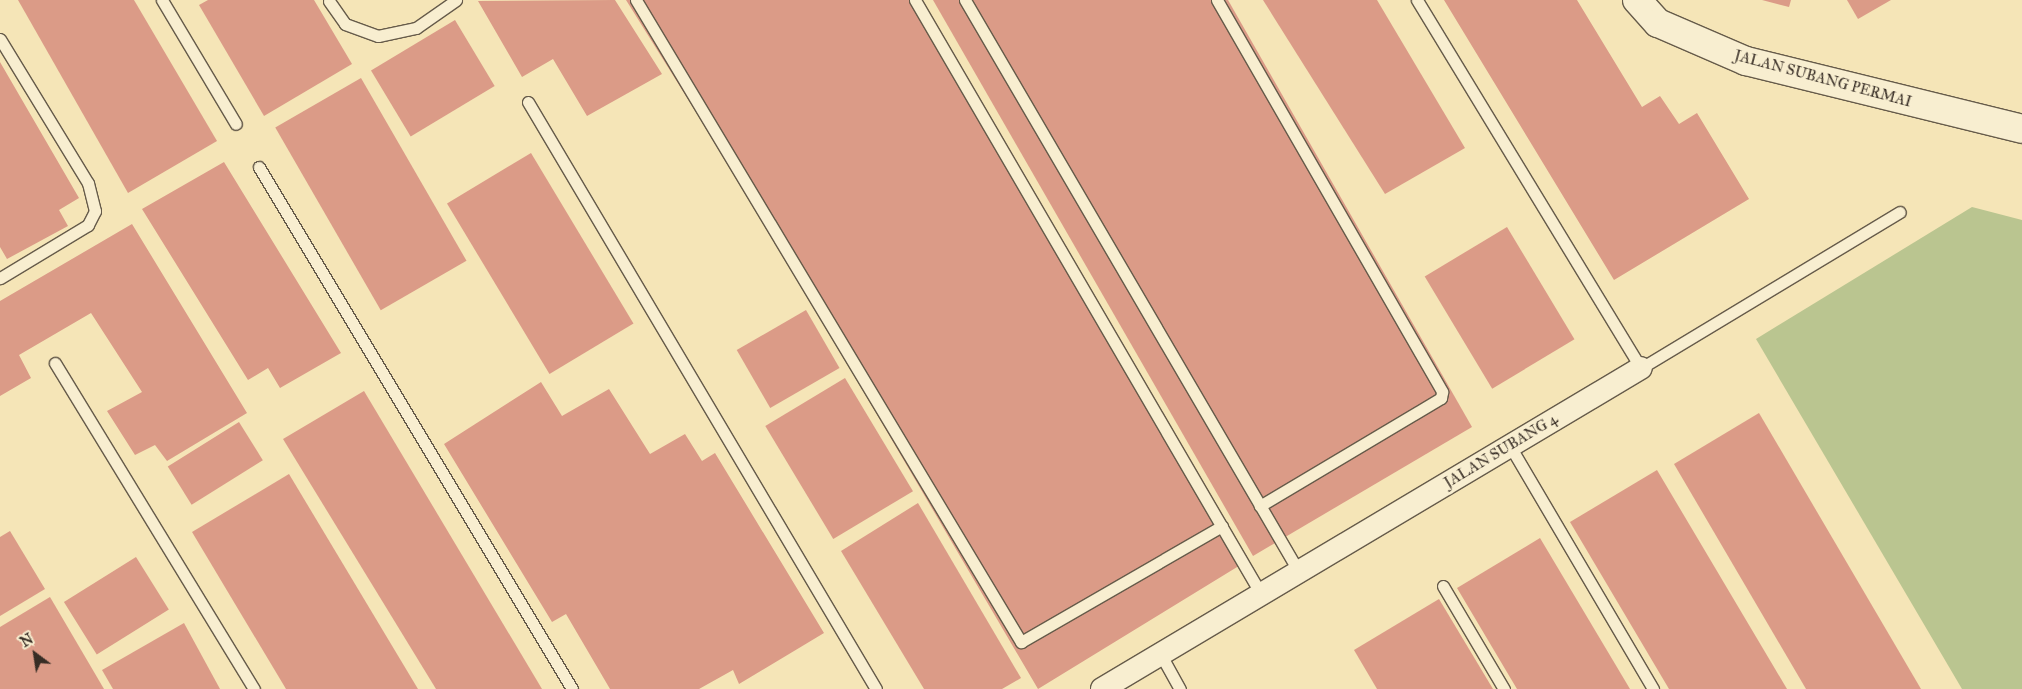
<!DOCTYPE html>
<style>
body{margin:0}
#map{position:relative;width:2022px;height:689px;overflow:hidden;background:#f5e5b7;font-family:"IM FELL Great Primer",serif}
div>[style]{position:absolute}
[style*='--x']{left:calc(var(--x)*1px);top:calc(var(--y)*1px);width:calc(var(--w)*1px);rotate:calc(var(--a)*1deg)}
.green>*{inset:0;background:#bac590}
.building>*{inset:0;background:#db9b87;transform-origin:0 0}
.roads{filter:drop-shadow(1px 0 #665b4a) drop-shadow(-1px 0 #665b4a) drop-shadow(0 1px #665b4a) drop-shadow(0 -1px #665b4a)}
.lane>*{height:11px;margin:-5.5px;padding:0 5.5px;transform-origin:5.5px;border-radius:5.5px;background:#f8eed0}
.street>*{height:22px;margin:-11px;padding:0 11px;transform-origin:11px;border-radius:11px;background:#f8eed0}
.secondary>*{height:28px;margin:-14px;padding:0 14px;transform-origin:14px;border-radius:14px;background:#f8eed0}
span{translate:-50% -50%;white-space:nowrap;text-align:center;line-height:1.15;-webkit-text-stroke:5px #f8eed0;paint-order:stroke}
.street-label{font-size:15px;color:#372d25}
.north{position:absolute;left:10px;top:629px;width:50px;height:50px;-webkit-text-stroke:4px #f8eed0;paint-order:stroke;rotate:329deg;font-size:14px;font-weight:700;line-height:20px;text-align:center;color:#372d25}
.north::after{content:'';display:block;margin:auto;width:18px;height:22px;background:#372d25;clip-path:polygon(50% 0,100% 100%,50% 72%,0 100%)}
</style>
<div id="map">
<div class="green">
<i style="clip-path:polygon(1972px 207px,2022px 220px,2022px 689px,1962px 689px,1756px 339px)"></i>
</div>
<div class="building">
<i style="clip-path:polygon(18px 0,134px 0,217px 141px,128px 193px)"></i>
<i style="clip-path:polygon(208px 0,314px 0,352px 64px,264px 116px,199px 5px)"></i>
<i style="clip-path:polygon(615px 0,662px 74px,587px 116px,553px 59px,522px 77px,478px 1px)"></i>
<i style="clip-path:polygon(626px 0,919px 0,1242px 564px,1038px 689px,754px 205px)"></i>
<i style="clip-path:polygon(933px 0,1228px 0,1472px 427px,1253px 556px)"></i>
<i style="clip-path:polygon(1263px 0,1377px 0,1465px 148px,1385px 194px)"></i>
<i style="clip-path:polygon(1444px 0,1577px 0,1642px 107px,1660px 96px,1679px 124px,1697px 113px,1749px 199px,1614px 280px)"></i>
<i style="clip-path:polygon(1762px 0,1791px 0,1789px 7px)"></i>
<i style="clip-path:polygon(1847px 0,1891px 0,1858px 19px)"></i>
<i style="left:455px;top:20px;width:77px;height:98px;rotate:59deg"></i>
<i style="clip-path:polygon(0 62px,79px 198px,59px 210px,68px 226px,7px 259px,0 247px)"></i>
<i style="left:361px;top:78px;width:211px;height:99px;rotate:60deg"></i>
<i style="left:531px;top:153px;width:199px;height:98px;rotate:59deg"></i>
<i style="clip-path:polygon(224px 162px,341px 353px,280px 388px,268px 368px,248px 380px,142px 209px)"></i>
<i style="clip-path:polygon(132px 224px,247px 413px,167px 461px,155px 445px,135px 455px,107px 411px,142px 392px,91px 313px,19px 355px,31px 378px,0 396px,0 301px)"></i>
<i style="left:1507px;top:227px;width:131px;height:96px;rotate:59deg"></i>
<i style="left:806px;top:310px;width:67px;height:80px;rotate:60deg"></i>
<i style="left:845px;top:378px;width:132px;height:93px;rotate:59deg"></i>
<i style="clip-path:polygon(541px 382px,562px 416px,609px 389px,650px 454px,685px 434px,702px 461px,715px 453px,824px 633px,739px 684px,733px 670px,699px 689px,610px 689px,566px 614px,552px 622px,444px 444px)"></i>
<i style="clip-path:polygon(364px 391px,542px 689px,436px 689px,283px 439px)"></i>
<i style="clip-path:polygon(1759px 413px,1921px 689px,1806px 689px,1674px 464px)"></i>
<i style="left:239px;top:422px;width:45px;height:84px;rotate:58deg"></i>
<i style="clip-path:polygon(1657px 470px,1787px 689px,1669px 689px,1570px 522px)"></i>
<i style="clip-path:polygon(289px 474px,418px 689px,286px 689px,192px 532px)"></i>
<i style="clip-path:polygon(918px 503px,1021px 678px,1002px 689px,924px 689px,841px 551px)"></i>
<i style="clip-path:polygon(10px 531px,45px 589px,0 616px,0 537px)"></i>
<i style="clip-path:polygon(1540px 538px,1630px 689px,1517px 689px,1457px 588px)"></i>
<i style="left:136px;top:557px;width:62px;height:85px;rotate:58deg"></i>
<i style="clip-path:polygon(50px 597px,104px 689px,0 689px,0 627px)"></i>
<i style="clip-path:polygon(1439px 599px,1493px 689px,1377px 689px,1354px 650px)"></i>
<i style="clip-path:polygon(184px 623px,220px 689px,113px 689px,102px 670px)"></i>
</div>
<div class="roads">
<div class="lane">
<i style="--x:162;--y:0;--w:144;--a:59.2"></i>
<i style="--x:636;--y:0;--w:749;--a:59.05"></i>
<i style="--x:1021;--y:642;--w:232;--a:-30"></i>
<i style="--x:915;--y:0;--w:687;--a:59.78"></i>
<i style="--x:965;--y:0;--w:662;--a:59.72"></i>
<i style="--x:1217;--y:0;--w:452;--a:60.1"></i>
<i style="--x:1442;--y:392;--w:6;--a:99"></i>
<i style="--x:1441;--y:398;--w:211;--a:149.2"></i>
<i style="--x:1417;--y:0;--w:431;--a:58.7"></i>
<i style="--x:1641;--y:368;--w:302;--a:-31.1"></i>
<i style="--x:329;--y:1;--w:28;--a:55"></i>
<i style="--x:345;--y:24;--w:35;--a:20"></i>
<i style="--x:378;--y:36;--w:39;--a:-12"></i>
<i style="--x:416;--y:28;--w:49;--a:-35"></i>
<i style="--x:0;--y:39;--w:169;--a:58.6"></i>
<i style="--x:88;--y:183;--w:29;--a:76"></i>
<i style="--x:95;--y:211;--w:16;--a:117"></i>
<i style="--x:88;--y:225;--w:103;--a:148.9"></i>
<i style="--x:528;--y:102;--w:682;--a:59.34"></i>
<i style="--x:259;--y:167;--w:609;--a:59.05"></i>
<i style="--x:55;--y:363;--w:382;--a:58.6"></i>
<i style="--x:1510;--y:446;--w:282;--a:59.5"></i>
<i style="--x:1443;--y:586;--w:120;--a:59.4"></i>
<i style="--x:1161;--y:655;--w:39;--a:61"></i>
</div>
<div class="street">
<i style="--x:1102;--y:689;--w:627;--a:-30.78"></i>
</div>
<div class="secondary">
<i style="--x:1637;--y:0;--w:31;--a:48"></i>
<i style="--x:1658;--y:23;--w:96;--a:23.4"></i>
<i style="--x:1746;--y:61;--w:284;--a:13.8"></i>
</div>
</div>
<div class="street-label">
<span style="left:1823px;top:79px;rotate:15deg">JALAN SUBANG PERMAI</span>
<span style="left:1501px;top:451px;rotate:-31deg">JALAN SUBANG 4</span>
</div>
<div class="north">N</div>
</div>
